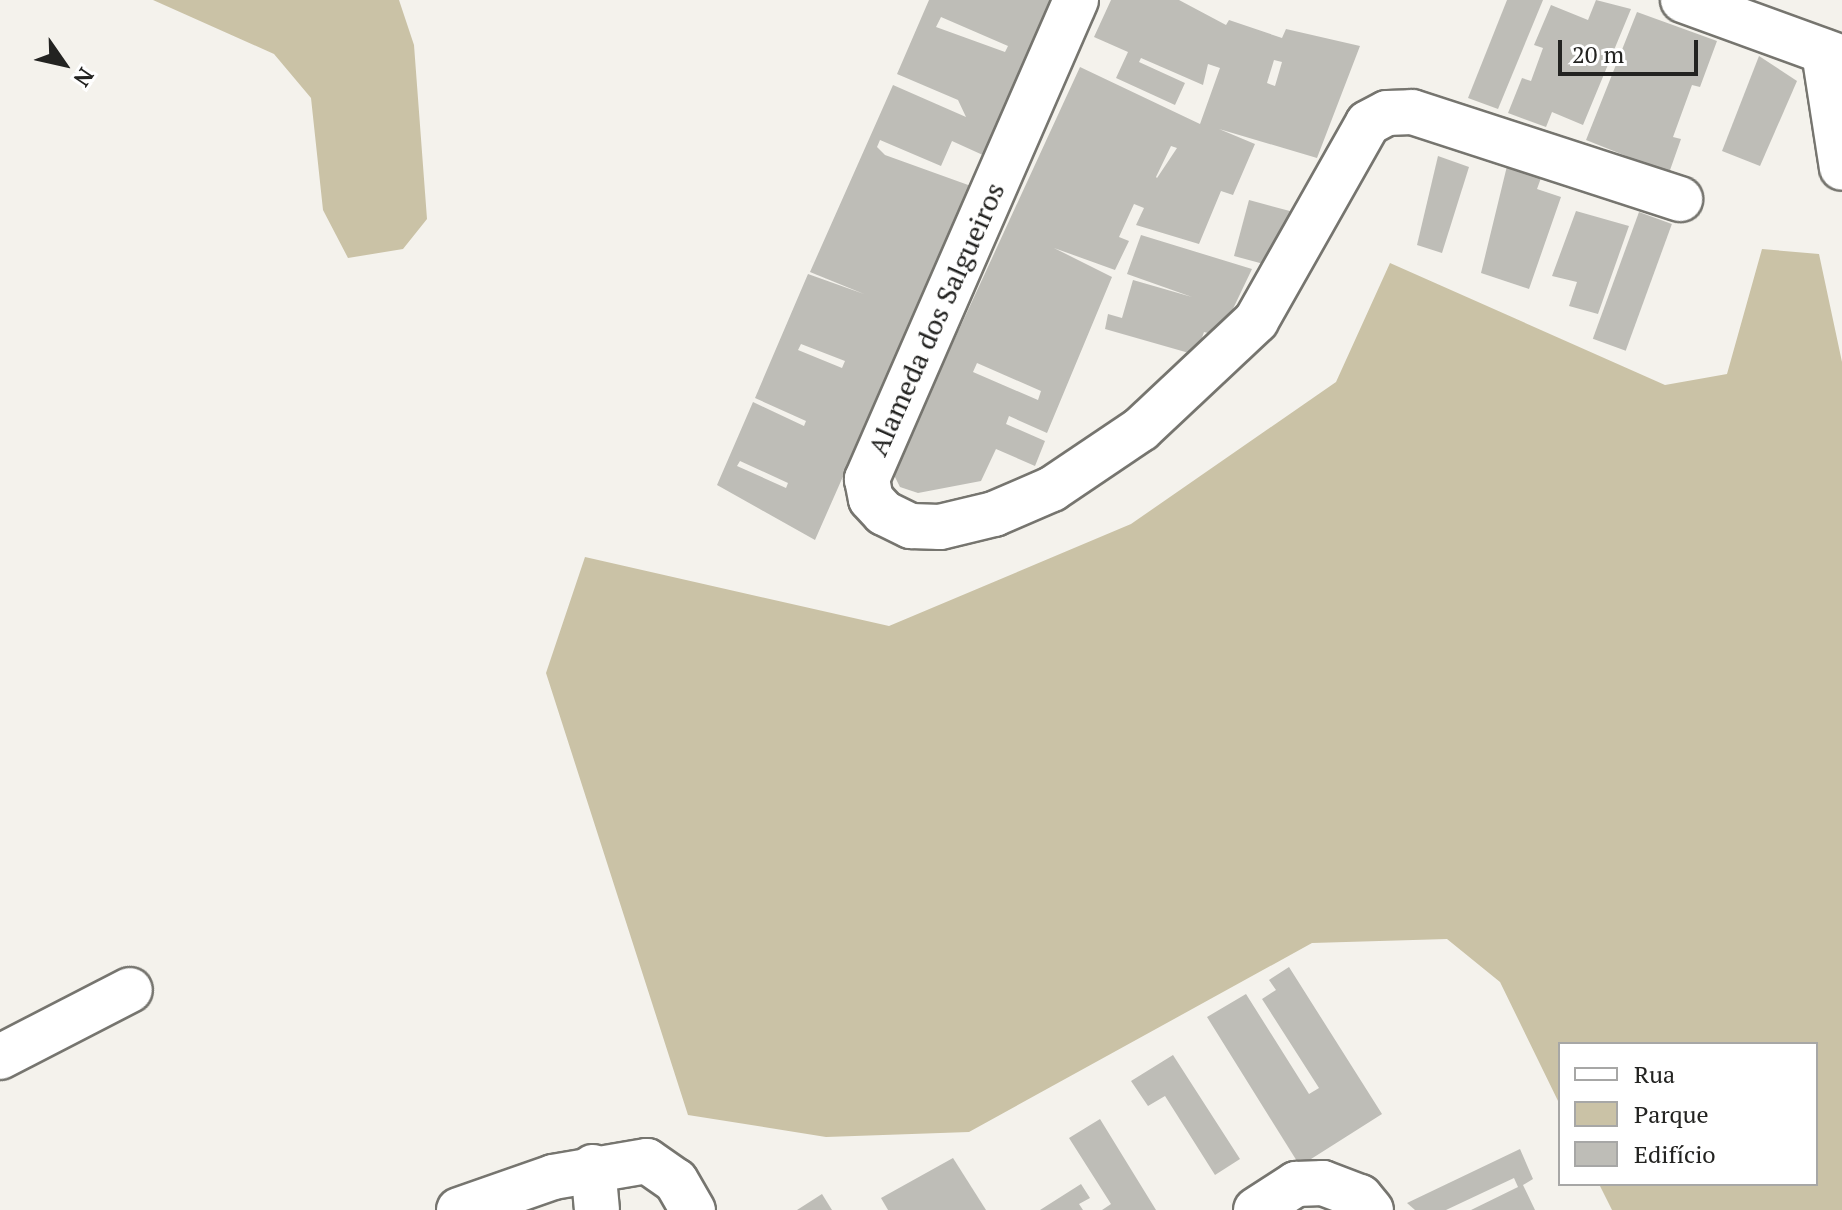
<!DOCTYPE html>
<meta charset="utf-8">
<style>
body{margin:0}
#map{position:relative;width:1842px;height:1210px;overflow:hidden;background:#f4f2ec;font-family:"PT Serif",serif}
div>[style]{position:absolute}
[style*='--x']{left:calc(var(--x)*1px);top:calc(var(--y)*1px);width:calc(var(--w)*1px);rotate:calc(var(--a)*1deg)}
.green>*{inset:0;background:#cac2a6}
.building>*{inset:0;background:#bebdb7;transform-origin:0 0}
.roads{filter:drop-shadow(2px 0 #76756f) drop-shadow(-2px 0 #76756f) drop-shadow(0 2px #76756f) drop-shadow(0 -2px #76756f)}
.street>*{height:44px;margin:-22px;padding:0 22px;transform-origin:22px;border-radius:22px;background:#fff}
span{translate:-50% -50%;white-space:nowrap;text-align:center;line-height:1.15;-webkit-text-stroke:8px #fff;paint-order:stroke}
.street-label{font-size:28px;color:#232321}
.legend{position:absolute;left:1558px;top:1042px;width:260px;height:144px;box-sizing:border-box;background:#fff;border:2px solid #a7a7a6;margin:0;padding:10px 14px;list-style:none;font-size:24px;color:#232321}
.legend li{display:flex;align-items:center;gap:16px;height:40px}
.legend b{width:40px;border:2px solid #a7a7a6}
.north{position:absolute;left:24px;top:24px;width:80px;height:80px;-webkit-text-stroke:6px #fff;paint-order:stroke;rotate:124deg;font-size:22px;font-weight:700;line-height:32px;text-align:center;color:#232321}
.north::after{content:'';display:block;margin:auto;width:28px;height:36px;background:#232321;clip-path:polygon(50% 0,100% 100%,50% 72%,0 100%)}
.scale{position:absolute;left:1558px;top:40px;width:140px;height:36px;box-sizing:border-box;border:4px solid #232321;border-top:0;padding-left:10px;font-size:24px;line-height:28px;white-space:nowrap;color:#232321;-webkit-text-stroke:6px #fff;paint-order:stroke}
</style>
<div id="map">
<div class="green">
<i style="clip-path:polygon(153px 0,399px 0,414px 45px,427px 219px,403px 249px,348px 258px,323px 210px,311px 98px,274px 54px)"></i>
<i style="clip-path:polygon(1762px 249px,1819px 254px,1842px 362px,1842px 1210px,1612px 1210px,1599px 1184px,1816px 1184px,1816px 1044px,1560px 1044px,1560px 1105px,1500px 982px,1447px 939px,1312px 943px,969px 1132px,826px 1137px,688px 1115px,546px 673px,585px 557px,889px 626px,1131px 524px,1336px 382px,1390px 263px,1665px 385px,1727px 374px)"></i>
</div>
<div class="building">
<i style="clip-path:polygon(evenodd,929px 0,1056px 0,985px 156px,952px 141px,941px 166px,880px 140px,877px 147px,885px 155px,971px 186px,815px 540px,717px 485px,753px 402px,804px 426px,806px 421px,755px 398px,808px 274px,864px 294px,810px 272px,893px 85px,966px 117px,958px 100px,897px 74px,929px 0,941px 17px,1008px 46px,1005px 52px,936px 27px,941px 17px,929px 0,801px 344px,845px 361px,842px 368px,798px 350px,801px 344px,929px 0,740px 461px,788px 483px,786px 488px,737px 466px,740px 461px)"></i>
<i style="clip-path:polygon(evenodd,1111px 0,1179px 0,1226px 25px,1229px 20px,1282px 38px,1286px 29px,1360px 46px,1317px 158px,1219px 129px,1255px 144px,1233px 195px,1221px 191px,1199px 244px,1136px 225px,1144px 208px,1134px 204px,1119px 237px,1129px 241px,1115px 270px,1054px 248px,1112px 277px,1047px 433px,1009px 416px,1006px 424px,1045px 441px,1035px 466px,996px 449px,981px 481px,918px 493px,900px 487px,893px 473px,1080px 67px,1200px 124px,1220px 68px,1208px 64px,1203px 85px,1141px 58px,1139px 62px,1185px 83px,1175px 105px,1116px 78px,1128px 52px,1094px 37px,1111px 0,1274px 60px,1282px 62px,1275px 86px,1267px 83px,1274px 60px,1111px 0,1171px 146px,1177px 148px,1157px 178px,1156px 177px,1171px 146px,1111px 0,977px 363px,1041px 391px,1038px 400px,973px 372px,977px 363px)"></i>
<i style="clip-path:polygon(1507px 0,1543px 0,1498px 109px,1468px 98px)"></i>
<i style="clip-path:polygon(1596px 0,1631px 9px,1583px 125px,1552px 112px,1546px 127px,1508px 113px,1522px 78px,1531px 81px,1543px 48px,1534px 45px,1551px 5px,1588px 20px)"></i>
<i style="clip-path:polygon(1637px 12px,1717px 41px,1700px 87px,1692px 85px,1673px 137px,1681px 139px,1669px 173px,1586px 140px)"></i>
<i style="clip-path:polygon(1759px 56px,1797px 81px,1760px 166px,1722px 151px)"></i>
<i style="clip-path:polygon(1438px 156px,1469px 167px,1442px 253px,1417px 245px)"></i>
<i style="clip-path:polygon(1507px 166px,1541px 178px,1537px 189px,1561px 197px,1529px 289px,1481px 273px)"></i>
<i style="left:1249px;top:200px;width:50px;height:58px;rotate:15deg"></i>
<i style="clip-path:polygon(1576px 211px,1629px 226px,1598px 314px,1569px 306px,1577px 282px,1552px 276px)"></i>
<i style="left:1639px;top:212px;width:35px;height:135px;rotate:20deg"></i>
<i style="clip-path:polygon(1141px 235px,1252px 269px,1220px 336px,1204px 332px,1196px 355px,1105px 329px,1108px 314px,1122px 318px,1133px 280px,1192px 297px,1127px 274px)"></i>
<i style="clip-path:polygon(1289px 967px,1382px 1114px,1300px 1166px,1207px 1017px,1246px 994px,1309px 1094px,1319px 1088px,1262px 999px,1276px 990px,1269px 980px)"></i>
<i style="clip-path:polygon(1173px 1055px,1240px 1159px,1215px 1175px,1165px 1096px,1148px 1106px,1131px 1081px)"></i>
<i style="clip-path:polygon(1100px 1119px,1156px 1210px,1102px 1210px,1111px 1204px,1069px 1138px)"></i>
<i style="clip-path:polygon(1520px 1149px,1533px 1179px,1523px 1185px,1535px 1210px,1471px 1210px,1518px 1187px,1514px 1178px,1446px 1210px,1415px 1210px,1407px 1203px)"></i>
<i style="clip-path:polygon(953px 1158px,986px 1210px,888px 1210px,881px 1198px)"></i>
<i style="clip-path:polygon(1081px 1184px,1090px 1198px,1079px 1204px,1083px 1210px,1040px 1210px)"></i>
<i style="clip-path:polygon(822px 1194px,832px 1210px,797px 1210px)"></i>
</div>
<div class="roads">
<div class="street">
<i style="--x:1076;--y:0;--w:523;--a:113.57"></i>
<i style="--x:867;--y:479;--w:20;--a:79"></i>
<i style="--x:871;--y:499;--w:19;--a:47"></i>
<i style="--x:884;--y:513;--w:30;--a:26"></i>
<i style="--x:911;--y:526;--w:29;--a:2"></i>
<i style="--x:940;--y:527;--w:56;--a:-13.5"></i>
<i style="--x:994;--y:514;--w:63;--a:-23.3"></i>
<i style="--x:1052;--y:489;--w:107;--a:-34"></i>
<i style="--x:1141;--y:429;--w:158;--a:-43.2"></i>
<i style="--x:1256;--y:321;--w:227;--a:-60.5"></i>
<i style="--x:1368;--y:123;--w:21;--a:-28"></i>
<i style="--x:1387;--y:113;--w:25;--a:-2"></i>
<i style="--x:1412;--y:112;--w:282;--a:18"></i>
<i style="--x:1683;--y:0;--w:169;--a:20"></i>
<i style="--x:1824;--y:52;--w:117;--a:81.2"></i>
<i style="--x:0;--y:1057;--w:146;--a:-27.3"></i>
<i style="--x:593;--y:1167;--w:43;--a:84.7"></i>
<i style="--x:459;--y:1210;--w:100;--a:-19.3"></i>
<i style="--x:553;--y:1177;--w:95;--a:-9.7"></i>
<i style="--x:647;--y:1161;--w:35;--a:35"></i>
<i style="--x:676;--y:1181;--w:34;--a:60"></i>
<i style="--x:1256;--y:1210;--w:48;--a:-33"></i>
<i style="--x:1296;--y:1184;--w:27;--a:-2"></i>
<i style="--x:1323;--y:1183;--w:40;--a:21"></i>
<i style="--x:1360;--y:1197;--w:17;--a:50"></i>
</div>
</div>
<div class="street-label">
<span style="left:936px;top:319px;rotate:-66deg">Alameda dos Salgueiros</span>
</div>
<ul class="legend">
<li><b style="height:10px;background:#fff"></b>Rua</li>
<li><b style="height:22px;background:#cac2a6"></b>Parque</li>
<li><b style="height:22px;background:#bebdb7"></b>Edifício</li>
</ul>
<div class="north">N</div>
<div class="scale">20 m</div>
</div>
